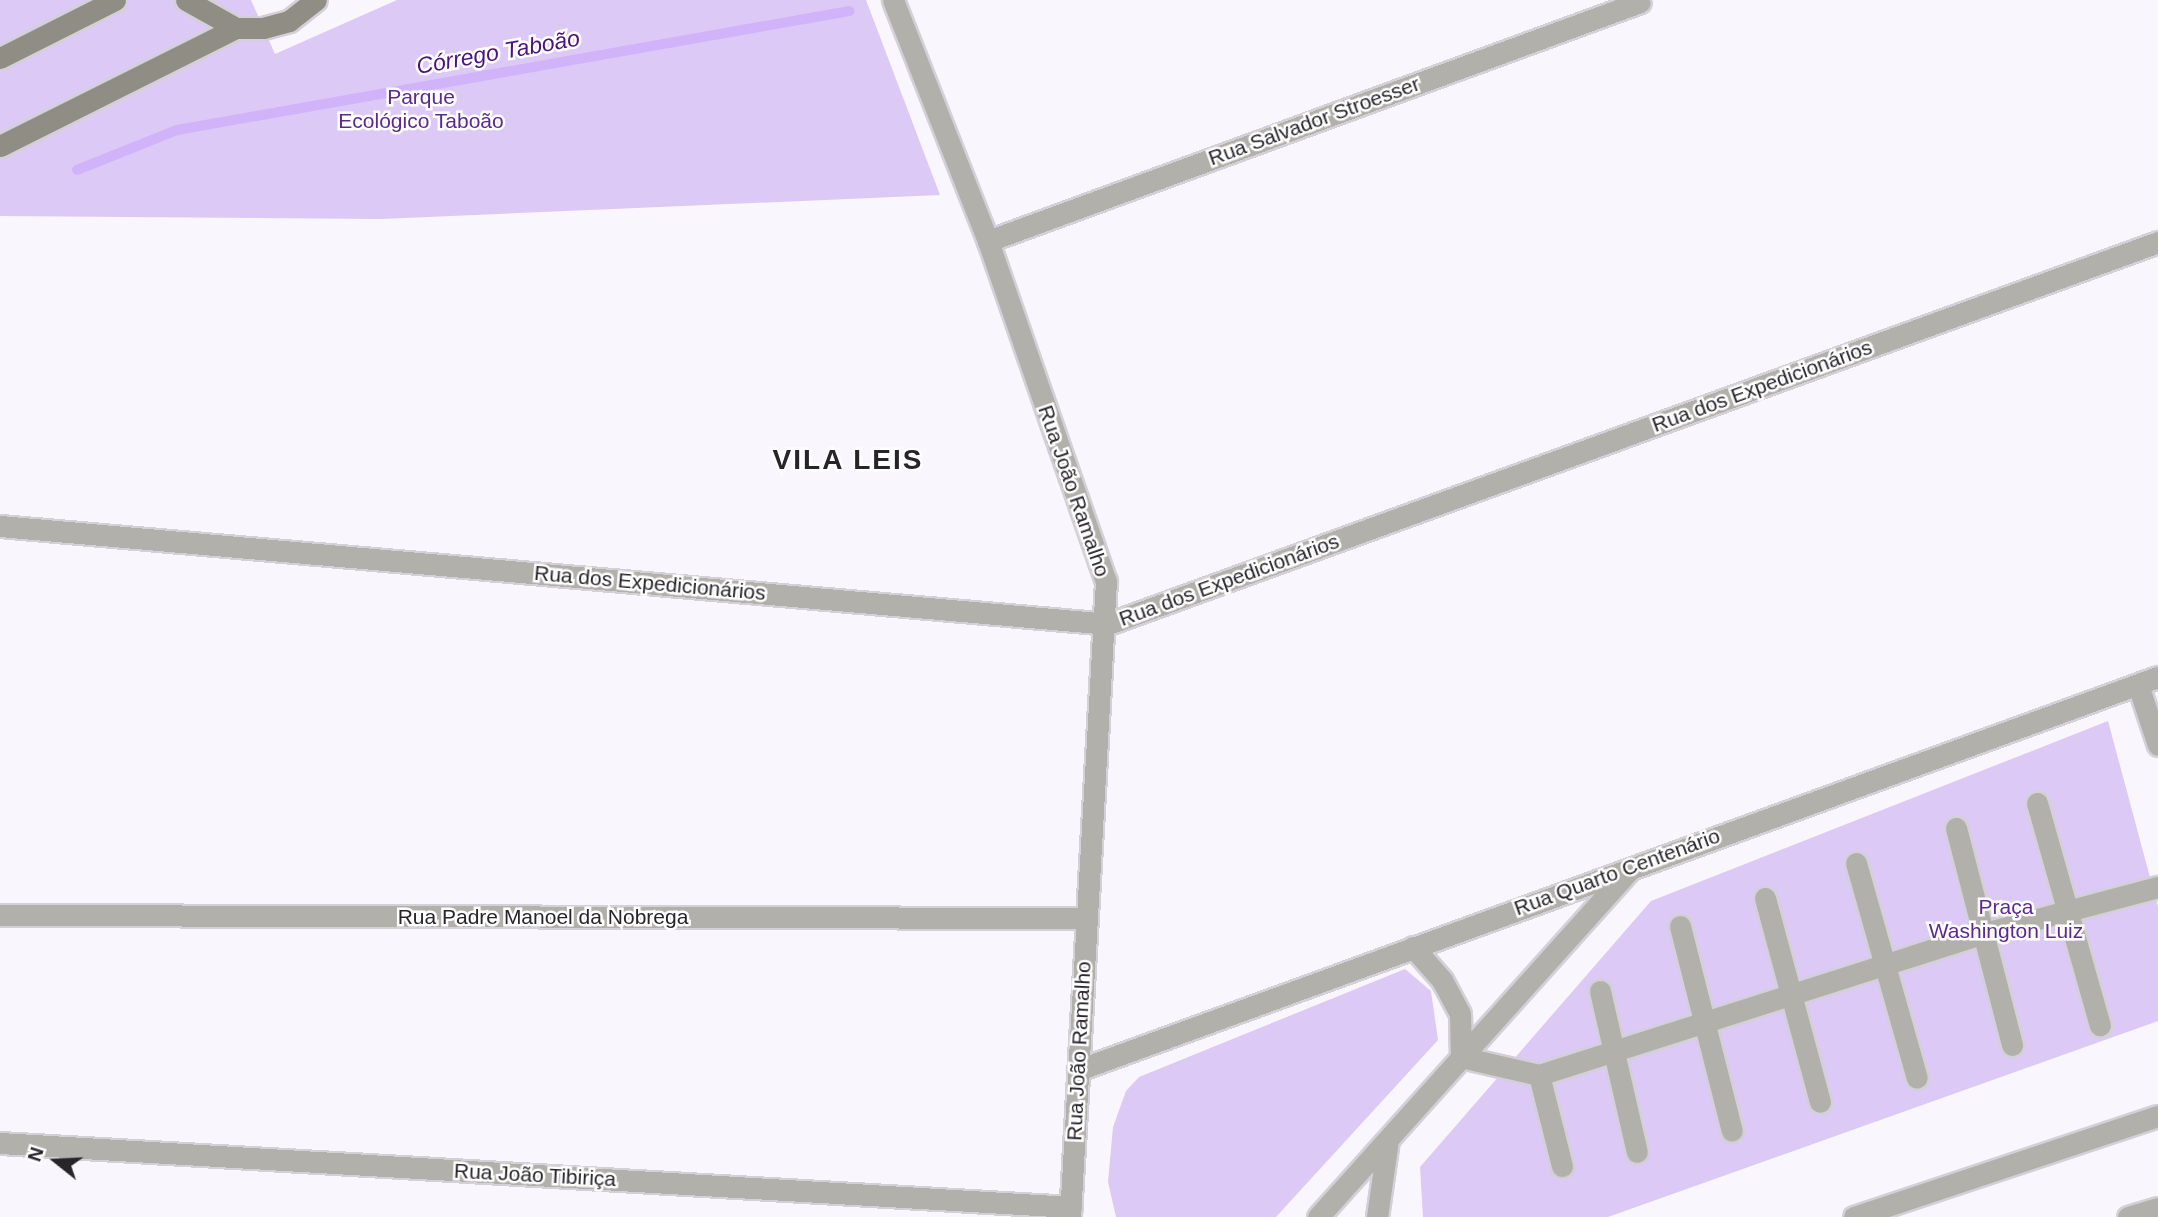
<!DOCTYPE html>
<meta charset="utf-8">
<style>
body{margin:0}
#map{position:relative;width:2158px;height:1217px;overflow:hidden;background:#f9f6fe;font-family:Helvetica,sans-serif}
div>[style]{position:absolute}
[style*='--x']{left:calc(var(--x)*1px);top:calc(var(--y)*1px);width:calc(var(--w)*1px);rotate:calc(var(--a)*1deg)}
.green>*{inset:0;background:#dcc9f6}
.stream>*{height:10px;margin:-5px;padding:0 5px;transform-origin:5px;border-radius:5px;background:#d1b3fa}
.roads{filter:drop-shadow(2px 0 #d3d0d8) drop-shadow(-2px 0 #d3d0d8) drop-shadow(0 2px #d3d0d8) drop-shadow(0 -2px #d3d0d8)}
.lane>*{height:21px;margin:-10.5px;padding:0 10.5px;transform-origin:10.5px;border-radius:10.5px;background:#b1b0aa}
.street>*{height:21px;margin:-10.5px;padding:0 10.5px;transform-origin:10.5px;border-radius:10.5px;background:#b1b0aa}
.secondary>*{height:21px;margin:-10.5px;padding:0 10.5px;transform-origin:10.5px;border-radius:10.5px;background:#8f8d84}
span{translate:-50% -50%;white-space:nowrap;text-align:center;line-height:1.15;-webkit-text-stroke:5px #fff;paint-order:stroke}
.park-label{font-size:21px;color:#5d298e}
.street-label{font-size:21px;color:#27252a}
.water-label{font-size:23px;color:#4c137a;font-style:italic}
.district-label{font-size:28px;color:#27252a;font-weight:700;letter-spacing:2px}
.north{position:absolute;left:21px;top:1126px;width:70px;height:70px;-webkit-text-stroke:5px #fff;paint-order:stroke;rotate:288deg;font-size:19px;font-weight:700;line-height:28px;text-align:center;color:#27252a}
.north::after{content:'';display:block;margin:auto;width:24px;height:32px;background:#27252a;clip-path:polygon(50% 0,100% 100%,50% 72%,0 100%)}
</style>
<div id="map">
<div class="green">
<i style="clip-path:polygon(0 0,251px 0,275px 54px,397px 0,866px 0,940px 195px,381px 219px,0 216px)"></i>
<i style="clip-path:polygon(2108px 721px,2158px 907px,2158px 1021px,1608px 1217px,1423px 1217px,1420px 1167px,1651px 901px)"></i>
<i style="clip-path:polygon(1405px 969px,1431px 991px,1438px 1040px,1276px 1217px,1116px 1217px,1108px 1182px,1113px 1127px,1126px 1091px,1139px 1077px)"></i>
</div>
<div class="stream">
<i style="--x:77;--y:170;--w:108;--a:-21.8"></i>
<i style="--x:177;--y:130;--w:683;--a:-10.03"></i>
</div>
<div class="roads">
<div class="lane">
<i style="--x:2037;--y:803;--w:231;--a:74.2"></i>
<i style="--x:1956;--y:828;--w:224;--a:75.5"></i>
<i style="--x:1856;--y:863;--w:223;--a:74.2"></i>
<i style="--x:1765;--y:898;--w:211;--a:74.9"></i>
<i style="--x:1680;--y:926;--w:211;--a:75.8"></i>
<i style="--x:1600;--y:991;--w:165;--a:77.1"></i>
<i style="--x:1461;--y:1057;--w:80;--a:13"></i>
<i style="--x:1539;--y:1075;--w:464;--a:-17.7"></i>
<i style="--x:1981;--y:934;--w:183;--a:-14.9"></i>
<i style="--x:1539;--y:1075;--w:94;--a:75.8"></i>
</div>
<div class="street">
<i style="--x:893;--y:0;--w:259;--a:68.5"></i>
<i style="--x:988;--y:241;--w:360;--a:70.9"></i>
<i style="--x:1106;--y:581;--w:637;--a:93.24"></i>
<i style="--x:988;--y:241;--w:694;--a:-20.13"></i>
<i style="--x:0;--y:526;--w:1112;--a:5.05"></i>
<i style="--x:1108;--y:624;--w:1117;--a:-19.99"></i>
<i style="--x:2138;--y:685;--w:63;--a:71.6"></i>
<i style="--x:0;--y:915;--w:1086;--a:0.16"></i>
<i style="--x:1413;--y:947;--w:44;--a:48.7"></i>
<i style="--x:1442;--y:980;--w:38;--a:62"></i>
<i style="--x:1460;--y:1014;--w:43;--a:88.7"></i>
<i style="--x:1078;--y:1070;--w:1149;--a:-20"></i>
<i style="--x:0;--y:1143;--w:1073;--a:3.42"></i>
<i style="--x:1318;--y:1217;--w:467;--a:-48.1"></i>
<i style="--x:1377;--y:1217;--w:78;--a:-81.9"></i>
<i style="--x:1854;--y:1217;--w:320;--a:-18.4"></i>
<i style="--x:2128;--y:1217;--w:31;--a:-17"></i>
</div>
<div class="secondary">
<i style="--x:186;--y:0;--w:57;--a:29.2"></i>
<i style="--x:236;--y:28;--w:27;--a:0"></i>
<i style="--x:263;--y:28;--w:27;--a:-15"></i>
<i style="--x:289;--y:21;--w:34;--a:-38"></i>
<i style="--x:0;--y:58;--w:129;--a:-26.8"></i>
<i style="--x:0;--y:146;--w:264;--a:-26.6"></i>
</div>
</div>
<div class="park-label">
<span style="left:421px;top:109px">Parque<br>Ecológico Taboão</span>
<span style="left:2006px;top:919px">Praça<br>Washington Luiz</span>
</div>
<div class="street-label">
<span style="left:1314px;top:121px;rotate:-20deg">Rua Salvador Stroesser</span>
<span style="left:1762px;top:386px;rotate:-20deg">Rua dos Expedicionários</span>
<span style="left:1074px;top:491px;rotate:71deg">Rua João Ramalho</span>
<span style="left:1229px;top:580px;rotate:-20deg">Rua dos Expedicionários</span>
<span style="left:650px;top:583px;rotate:5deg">Rua dos Expedicionários</span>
<span style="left:1617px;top:872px;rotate:-20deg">Rua Quarto Centenário</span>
<span style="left:543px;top:917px">Rua Padre Manoel da Nobrega</span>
<span style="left:1079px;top:1051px;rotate:-87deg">Rua João Ramalho</span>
<span style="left:535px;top:1175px;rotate:3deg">Rua João Tibiriça</span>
</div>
<div class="water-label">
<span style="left:498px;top:52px;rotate:-10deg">Córrego Taboão</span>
</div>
<div class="district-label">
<span style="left:848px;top:460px">VILA LEIS</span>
</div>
<div class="north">N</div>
</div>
